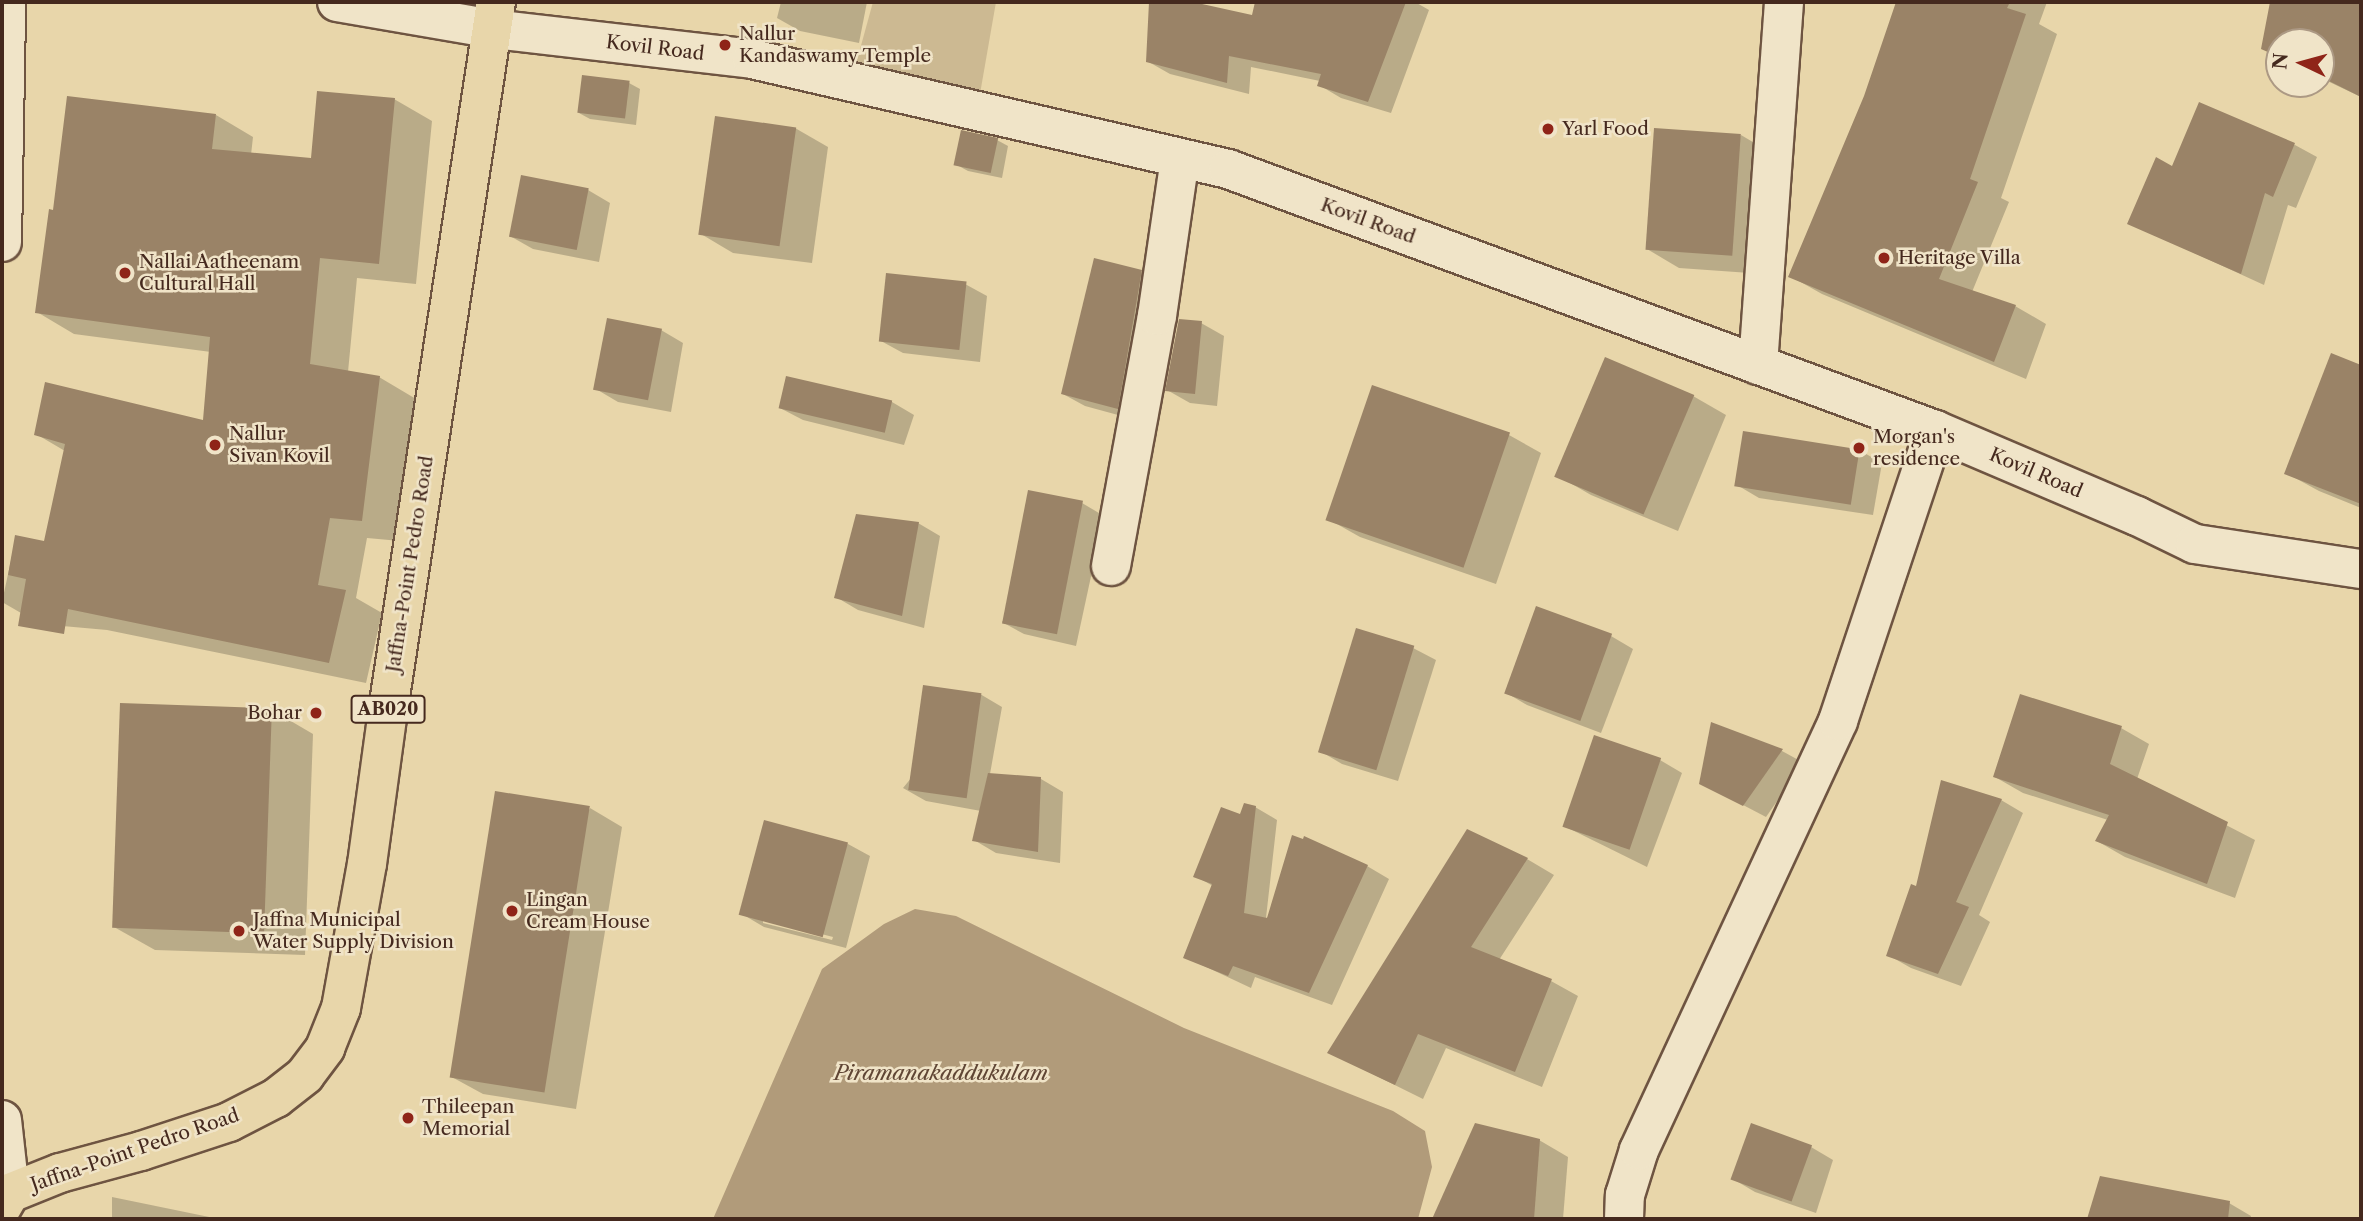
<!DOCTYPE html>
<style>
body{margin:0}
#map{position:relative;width:2363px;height:1221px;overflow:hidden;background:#e8d6aa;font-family:"Libre Caslon Text",serif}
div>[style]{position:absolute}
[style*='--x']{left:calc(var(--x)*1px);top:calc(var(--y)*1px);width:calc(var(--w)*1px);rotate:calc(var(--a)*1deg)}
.green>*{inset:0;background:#ccb992}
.water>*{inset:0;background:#b19b7a}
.shadow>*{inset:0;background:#0003}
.building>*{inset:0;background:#9a8367;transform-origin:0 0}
.roads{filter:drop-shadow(2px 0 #6e5441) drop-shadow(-2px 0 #6e5441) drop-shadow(0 2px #6e5441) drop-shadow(0 -2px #6e5441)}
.street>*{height:38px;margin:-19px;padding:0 19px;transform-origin:19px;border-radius:19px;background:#f0e4c8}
.secondary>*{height:38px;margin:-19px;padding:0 19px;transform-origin:19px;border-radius:19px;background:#f0e4c8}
.primary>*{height:38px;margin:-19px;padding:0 19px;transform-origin:19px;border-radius:19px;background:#e8d6aa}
.dots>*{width:19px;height:19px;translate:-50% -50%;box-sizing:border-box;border:4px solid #f0e4c8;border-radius:50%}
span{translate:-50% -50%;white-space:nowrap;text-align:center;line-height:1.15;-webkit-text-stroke:5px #f0e4c8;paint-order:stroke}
.shield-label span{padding:2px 5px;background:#f0e4c8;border:2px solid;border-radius:5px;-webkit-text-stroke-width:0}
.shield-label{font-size:18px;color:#45291e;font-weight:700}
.poi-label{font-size:19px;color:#45291e}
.left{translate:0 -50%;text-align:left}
.right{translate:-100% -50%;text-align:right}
.street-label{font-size:19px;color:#45291e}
.water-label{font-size:21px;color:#604635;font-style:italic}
.frame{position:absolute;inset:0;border:4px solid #45291e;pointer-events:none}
.north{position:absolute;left:2265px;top:28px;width:70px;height:70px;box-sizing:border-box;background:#f0e4c8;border:2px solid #ac9984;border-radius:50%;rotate:275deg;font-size:19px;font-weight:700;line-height:28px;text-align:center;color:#45291e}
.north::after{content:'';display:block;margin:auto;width:24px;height:32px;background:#8f2418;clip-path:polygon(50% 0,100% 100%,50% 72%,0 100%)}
</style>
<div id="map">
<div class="green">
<i style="clip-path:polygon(873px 2px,996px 2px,977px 111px,851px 82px)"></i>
</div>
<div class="water">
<i style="clip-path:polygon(915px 909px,956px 916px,1184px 1028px,1393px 1111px,1425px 1131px,1432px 1167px,1418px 1219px,713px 1219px,822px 969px,884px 924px)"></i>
</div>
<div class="shadow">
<i style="clip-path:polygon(781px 2px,867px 2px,859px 43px,800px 31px,777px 18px)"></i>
<i style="clip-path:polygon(1151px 2px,1185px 2px,1253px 17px,1256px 2px,1415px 2px,1429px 10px,1391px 113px,1341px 98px,1319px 85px,1320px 81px,1251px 67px,1249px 94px,1170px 74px,1147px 61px)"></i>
<i style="clip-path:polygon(1898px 2px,2047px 2px,2039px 24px,2057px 34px,2001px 198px,2009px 202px,1972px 292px,2015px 306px,2046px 324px,2026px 379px,1822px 294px,1790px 276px,1854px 132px)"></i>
<i style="clip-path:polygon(2272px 2px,2361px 2px,2361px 97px,2321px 78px,2321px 42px,2279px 42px,2279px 57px,2263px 48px)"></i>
<i style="clip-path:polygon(629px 83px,640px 89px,636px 125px,590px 119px,579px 113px)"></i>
<i style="clip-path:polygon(394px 99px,432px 121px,416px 284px,357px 278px,348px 372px,379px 377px,416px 399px,400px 541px,367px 538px,356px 598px,382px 613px,366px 683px,107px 630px,40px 624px,2px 602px,16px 537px,45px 543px,65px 451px,36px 434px,204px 422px,211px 352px,74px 334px,37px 312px,216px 115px,253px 137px,251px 155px,313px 160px)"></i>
<i style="clip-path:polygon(2200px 104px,2295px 145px,2317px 157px,2296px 208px,2288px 205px,2264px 285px,2129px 223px,2173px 168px)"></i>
<i style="clip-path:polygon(795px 128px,828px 147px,812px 263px,733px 253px,701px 234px)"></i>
<i style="clip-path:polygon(1741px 135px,1773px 154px,1764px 274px,1679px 268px,1647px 249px)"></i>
<i style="clip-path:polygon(997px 140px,1008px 146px,1002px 178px,968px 171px,957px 165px)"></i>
<i style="clip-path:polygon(588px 190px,610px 203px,599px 262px,533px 249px,510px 236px)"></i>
<i style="clip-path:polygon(1141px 272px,1163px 285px,1140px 421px,1085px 406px,1063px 394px)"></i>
<i style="clip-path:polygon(965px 284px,987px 296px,980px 362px,903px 353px,881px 341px)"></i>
<i style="clip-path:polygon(1201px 323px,1224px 336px,1217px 406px,1190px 403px,1167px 390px)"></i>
<i style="clip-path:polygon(661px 330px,683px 343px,671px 412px,618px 402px,596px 389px)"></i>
<i style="clip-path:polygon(2332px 355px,2361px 367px,2361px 508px,2319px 491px,2286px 473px)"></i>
<i style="clip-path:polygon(787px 378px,892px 402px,914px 415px,904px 445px,803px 420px,780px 408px)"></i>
<i style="clip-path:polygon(1693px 396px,1726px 415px,1678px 531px,1591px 495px,1558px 476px)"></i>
<i style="clip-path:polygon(1509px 435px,1541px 453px,1496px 584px,1360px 537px,1328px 519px)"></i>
<i style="clip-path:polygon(1859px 450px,1882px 463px,1873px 515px,1759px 498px,1737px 485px)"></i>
<i style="clip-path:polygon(1082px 503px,1104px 516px,1076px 646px,1024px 634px,1002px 622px)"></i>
<i style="clip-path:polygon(918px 523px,940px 536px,924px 628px,858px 610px,836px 597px)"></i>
<i style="clip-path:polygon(1611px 636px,1633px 649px,1601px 733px,1527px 705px,1505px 692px)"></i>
<i style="clip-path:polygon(1413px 648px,1436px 660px,1398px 781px,1342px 764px,1320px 751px)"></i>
<i style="clip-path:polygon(980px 694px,1002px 707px,990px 774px,1041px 779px,1063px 792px,1060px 863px,996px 853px,974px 840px,981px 811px,926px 801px,903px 788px)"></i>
<i style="clip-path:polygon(272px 710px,313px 734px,305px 955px,155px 950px,114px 927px)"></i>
<i style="clip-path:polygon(1713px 724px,1782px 751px,1804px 763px,1766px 817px,1701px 783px)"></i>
<i style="clip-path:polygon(2121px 728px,2149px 744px,2137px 779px,2255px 840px,2235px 898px,2125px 857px,2097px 841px,2108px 820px,2023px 793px,1995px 777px)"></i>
<i style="clip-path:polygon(1660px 760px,1682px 773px,1647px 867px,1564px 826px)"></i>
<i style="clip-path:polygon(2001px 800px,2023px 813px,1979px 915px,1990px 922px,1961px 986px,1911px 968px,1888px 955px,1917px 888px)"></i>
<i style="clip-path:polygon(1255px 807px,1277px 820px,1266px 918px,1367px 866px,1389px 879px,1332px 1005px,1255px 977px,1251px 988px,1185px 957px,1213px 886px,1195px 876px,1241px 816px)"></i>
<i style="clip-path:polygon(590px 808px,622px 827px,576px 1109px,483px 1094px,450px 1076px)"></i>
<i style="clip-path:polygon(evenodd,848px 844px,870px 856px,846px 948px,764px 927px,742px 914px,848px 844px,763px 919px,833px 937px,832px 940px,763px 923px,763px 919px)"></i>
<i style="clip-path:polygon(1527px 859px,1554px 875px,1499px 960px,1551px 981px,1578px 996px,1542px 1087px,1446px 1048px,1423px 1099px,1330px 1053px)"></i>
<i style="clip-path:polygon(1476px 1125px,1539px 1140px,1568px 1157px,1563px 1219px,1434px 1219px)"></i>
<i style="clip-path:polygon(1811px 1147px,1833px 1160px,1816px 1213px,1755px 1192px,1733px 1179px)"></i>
<i style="clip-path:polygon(2101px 1178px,2229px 1203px,2251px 1216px,2250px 1219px,2089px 1219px)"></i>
<i style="clip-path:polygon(112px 1197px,219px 1219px,112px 1219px)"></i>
</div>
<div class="building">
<i style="clip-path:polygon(1149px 2px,1193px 2px,1252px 15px,1255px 2px,1406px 2px,1368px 102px,1317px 86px,1321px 74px,1229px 56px,1227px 83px,1146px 62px)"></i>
<i style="clip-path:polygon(1896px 2px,2010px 2px,2007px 8px,2026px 14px,1970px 179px,1978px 182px,1939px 279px,2016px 305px,1994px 362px,1788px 277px,1864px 96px)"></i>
<i style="clip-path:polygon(2270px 2px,2361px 2px,2361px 97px,2321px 77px,2321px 42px,2279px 42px,2279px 57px,2261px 49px)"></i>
<i style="left:582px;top:75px;width:48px;height:38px;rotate:7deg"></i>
<i style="clip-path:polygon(317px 91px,395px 98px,379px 264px,320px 258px,310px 364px,380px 376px,362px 521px,330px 518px,318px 585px,346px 590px,329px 663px,68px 609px,64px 634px,18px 626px,26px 579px,8px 575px,15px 535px,44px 541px,65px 444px,34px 435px,45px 382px,203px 420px,210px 337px,35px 313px,49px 209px,53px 210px,67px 96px,216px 114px,212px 149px,311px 158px)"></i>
<i style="clip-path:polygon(2199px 102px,2295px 143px,2273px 197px,2265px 193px,2241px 274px,2127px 224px,2156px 157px,2172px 166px)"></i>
<i style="left:715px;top:116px;width:82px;height:120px;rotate:8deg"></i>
<i style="left:1654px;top:128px;width:87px;height:122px;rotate:4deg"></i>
<i style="left:961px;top:130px;width:38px;height:36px;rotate:12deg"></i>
<i style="left:521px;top:175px;width:69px;height:63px;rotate:11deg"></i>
<i style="clip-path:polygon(1094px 258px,1142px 270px,1118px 409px,1061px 394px)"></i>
<i style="left:886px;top:273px;width:81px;height:69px;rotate:6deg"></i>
<i style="left:607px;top:318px;width:56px;height:73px;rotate:11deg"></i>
<i style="clip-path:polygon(1179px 319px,1202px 321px,1195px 394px,1165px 391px)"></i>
<i style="clip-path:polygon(2331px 353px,2361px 365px,2361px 504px,2284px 474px)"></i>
<i style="left:1605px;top:357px;width:97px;height:130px;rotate:23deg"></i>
<i style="left:786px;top:376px;width:109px;height:33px;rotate:13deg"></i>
<i style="left:1372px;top:385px;width:146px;height:143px;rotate:19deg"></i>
<i style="left:1743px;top:431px;width:118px;height:56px;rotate:9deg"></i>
<i style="left:1028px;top:490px;width:56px;height:136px;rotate:11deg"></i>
<i style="clip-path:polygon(856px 514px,919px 522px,902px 616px,834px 598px)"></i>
<i style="left:1536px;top:606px;width:81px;height:93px;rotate:20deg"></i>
<i style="left:1356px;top:628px;width:61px;height:130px;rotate:17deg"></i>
<i style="left:923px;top:685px;width:59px;height:106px;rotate:8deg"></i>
<i style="clip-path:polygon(2020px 694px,2122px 726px,2110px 764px,2228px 822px,2207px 884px,2095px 841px,2109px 815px,1993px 777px)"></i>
<i style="left:120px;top:703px;width:152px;height:225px;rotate:2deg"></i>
<i style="clip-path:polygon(1711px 722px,1783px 749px,1743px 806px,1699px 784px)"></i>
<i style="left:1594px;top:735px;width:71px;height:97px;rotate:19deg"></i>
<i style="clip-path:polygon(988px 773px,1041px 777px,1038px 852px,972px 841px)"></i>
<i style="clip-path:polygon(1941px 780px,2002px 799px,1956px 902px,1969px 907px,1938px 974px,1886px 956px,1911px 884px,1916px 886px)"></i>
<i style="left:495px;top:791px;width:96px;height:290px;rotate:9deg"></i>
<i style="clip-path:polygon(1244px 803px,1256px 806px,1244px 913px,1267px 918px,1292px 835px,1303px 839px,1304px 836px,1368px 865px,1309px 993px,1233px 966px,1228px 976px,1183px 958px,1212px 884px,1193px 877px,1221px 807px,1240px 814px)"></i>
<i style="left:764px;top:820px;width:87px;height:98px;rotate:15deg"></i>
<i style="clip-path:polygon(1467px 829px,1528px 858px,1471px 947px,1552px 979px,1515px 1072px,1418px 1034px,1395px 1085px,1327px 1053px)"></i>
<i style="clip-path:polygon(1475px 1123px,1540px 1139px,1534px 1219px,1432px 1219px)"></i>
<i style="left:1751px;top:1123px;width:65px;height:60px;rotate:20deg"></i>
<i style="clip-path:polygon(2100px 1176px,2230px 1201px,2228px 1219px,2087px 1219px)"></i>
</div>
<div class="roads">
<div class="street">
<i style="--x:1758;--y:365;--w:364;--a:-85.9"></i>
<i style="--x:1111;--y:566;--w:254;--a:-79.6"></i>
<i style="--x:1157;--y:316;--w:159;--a:-81.7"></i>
<i style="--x:1624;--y:1219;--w:24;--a:-88"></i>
<i style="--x:1625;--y:1195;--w:47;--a:-72.7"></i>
<i style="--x:1639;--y:1150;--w:473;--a:-65.1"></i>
<i style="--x:1838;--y:721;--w:307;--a:-71.6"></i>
</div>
<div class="secondary">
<i style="--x:337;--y:2;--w:158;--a:9.8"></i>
<i style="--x:493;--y:29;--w:261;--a:6.6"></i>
<i style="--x:752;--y:59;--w:489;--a:13"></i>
<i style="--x:1228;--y:169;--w:754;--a:20.26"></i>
<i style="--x:1935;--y:430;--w:220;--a:23.1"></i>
<i style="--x:2137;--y:516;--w:64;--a:25.8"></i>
<i style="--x:2195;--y:544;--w:168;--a:8.6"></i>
<i style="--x:2;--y:242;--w:240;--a:-89"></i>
<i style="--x:2;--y:1120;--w:73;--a:83.7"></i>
</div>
<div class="primary">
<i style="--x:2;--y:1207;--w:16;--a:-60"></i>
<i style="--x:10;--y:1193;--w:54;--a:-21.8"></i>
<i style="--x:60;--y:1173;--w:84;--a:-15.2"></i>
<i style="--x:141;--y:1151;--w:93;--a:-18.2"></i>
<i style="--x:229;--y:1122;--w:53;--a:-27.1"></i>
<i style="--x:276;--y:1098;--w:37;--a:-38"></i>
<i style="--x:305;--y:1075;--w:34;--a:-53"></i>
<i style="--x:325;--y:1048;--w:43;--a:-68.2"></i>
<i style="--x:341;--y:1008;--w:146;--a:-79.8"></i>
<i style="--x:367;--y:864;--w:155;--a:-82.2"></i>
<i style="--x:388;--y:710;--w:716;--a:-81.33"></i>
</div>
</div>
<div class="dots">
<i style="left:725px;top:45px;background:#8f2418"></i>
<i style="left:1548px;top:129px;background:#8f2418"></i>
<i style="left:1884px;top:258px;background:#8f2418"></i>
<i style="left:125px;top:273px;background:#8f2418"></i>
<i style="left:215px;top:445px;background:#8f2418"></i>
<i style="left:1859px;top:448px;background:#8f2418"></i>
<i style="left:316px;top:713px;background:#8f2418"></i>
<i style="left:512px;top:911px;background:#8f2418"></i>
<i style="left:239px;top:931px;background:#8f2418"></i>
<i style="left:408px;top:1118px;background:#8f2418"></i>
</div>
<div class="shield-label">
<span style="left:388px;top:709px">AB020</span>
</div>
<div class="poi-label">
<span class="left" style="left:739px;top:45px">Nallur<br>Kandaswamy Temple</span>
<span class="left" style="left:1562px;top:129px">Yarl Food</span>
<span class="left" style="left:1898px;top:258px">Heritage Villa</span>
<span class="left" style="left:139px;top:273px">Nallai Aatheenam<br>Cultural Hall</span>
<span class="left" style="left:229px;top:445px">Nallur<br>Sivan Kovil</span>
<span class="left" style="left:1873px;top:448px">Morgan's<br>residence</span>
<span class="right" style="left:302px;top:713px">Bohar</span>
<span class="left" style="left:526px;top:911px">Lingan<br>Cream House</span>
<span class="left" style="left:253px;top:931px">Jaffna Municipal<br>Water Supply Division</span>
<span class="left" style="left:422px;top:1118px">Thileepan<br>Memorial</span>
</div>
<div class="street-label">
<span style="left:655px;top:48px;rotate:7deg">Kovil Road</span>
<span style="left:1368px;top:221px;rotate:20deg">Kovil Road</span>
<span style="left:2036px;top:473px;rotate:23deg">Kovil Road</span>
<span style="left:410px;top:564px;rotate:-81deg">Jaffna-Point Pedro Road</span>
<span style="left:135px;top:1150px;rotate:-19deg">Jaffna-Point Pedro Road</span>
</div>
<div class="water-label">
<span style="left:941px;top:1073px">Piramanakaddukulam</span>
</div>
<div class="frame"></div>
<div class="north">N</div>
</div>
